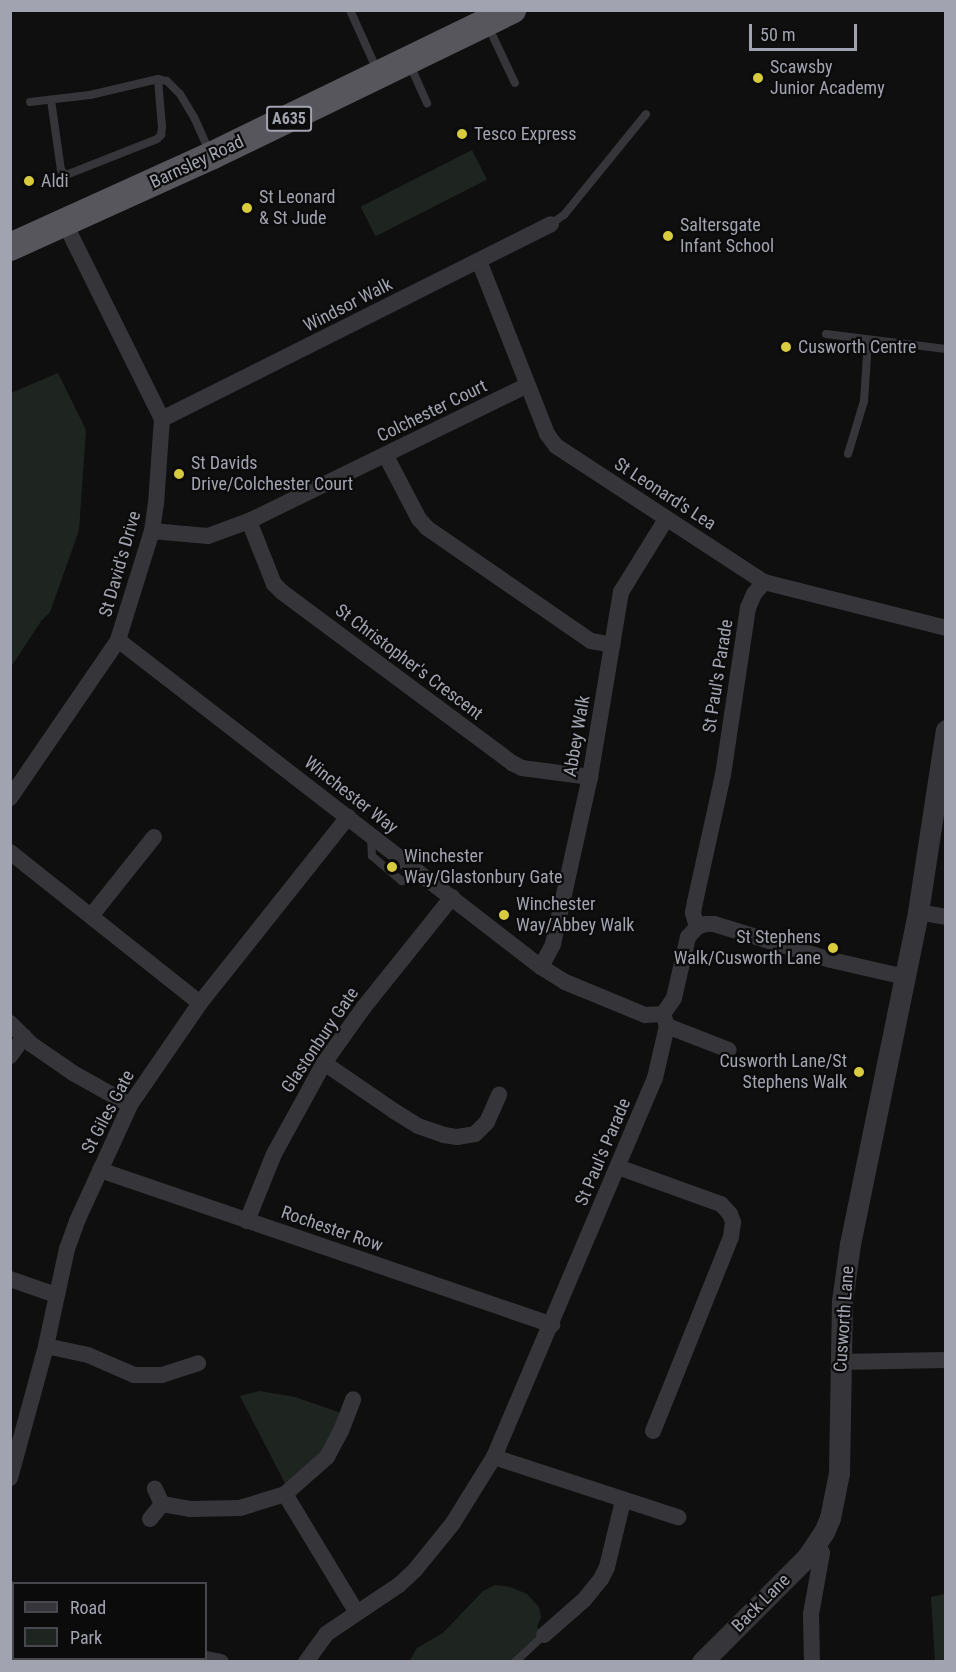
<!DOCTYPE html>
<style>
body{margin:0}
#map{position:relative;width:956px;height:1672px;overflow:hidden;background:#100f10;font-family:"Roboto Condensed",sans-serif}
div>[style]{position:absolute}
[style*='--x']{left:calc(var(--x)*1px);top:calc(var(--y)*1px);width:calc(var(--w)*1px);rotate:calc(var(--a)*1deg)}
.green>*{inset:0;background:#1e2521;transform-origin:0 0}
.service>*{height:8px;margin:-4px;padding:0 4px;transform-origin:4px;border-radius:4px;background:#36363a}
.minor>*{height:16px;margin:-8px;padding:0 8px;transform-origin:8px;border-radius:8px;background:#36363a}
.tertiary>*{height:21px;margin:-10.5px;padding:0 10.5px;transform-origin:10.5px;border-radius:10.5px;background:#36363a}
.trunk>*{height:28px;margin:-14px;padding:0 14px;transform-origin:14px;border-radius:14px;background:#56565c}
.dots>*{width:16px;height:16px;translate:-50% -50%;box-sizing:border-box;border:3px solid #0b0b0b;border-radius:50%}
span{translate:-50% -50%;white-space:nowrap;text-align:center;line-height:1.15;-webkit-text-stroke:4.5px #0b0b0b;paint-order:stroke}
.shield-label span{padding:2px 4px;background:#0b0b0b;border:2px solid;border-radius:4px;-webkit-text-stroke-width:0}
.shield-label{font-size:16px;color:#a2a3b0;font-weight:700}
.poi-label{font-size:18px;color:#a2a3b0}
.left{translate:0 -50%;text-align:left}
.right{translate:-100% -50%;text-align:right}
.street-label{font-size:18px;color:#a2a3b0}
.frame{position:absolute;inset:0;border:12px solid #a2a3b0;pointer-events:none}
.legend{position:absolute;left:12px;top:1582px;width:195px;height:78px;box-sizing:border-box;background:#0b0b0b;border:2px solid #47484d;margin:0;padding:8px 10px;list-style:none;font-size:18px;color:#a2a3b0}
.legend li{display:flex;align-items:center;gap:12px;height:30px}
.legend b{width:30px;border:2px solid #47484d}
.scale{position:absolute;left:749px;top:24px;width:108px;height:27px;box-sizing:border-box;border:3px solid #a2a3b0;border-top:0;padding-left:8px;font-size:18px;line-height:21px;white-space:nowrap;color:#a2a3b0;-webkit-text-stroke:4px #0b0b0b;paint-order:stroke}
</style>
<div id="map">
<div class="green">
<i style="left:472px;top:150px;width:33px;height:125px;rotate:63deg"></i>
<i style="clip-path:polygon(58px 373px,86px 430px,79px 530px,50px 612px,41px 621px,11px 667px,11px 393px)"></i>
<i style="clip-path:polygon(259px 1391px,295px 1397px,347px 1415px,341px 1431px,289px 1491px,240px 1396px)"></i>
<i style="clip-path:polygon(495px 1585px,510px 1587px,527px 1594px,539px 1607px,541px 1617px,537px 1627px,544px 1635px,515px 1661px,409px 1662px,417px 1648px,443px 1633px,483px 1591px)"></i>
<i style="clip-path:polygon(945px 1594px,945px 1661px,935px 1661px,931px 1597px)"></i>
</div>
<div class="service">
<i style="--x:350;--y:10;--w:66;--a:65.8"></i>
<i style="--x:488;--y:26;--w:63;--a:64.7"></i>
<i style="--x:410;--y:65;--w:42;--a:65.9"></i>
<i style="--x:51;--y:100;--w:71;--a:81.9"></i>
<i style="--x:61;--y:170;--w:7;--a:45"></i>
<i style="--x:66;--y:175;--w:98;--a:-21.6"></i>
<i style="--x:157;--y:139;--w:6;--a:-45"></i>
<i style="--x:161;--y:135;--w:8;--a:-83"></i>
<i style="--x:162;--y:127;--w:48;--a:-94.8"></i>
<i style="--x:30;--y:102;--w:60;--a:-6.7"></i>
<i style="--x:90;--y:95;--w:70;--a:-13.2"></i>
<i style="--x:158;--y:79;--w:9;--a:13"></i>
<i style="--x:167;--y:81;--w:18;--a:45"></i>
<i style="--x:180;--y:94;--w:27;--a:59"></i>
<i style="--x:194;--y:117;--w:39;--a:66"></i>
<i style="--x:551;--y:224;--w:16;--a:-35"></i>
<i style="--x:564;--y:215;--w:130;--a:-50.9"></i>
<i style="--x:826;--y:334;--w:121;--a:7.1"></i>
<i style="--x:848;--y:454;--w:55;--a:-73.2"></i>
<i style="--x:864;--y:401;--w:61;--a:-86.2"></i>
<i style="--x:371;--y:837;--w:19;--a:87"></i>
<i style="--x:372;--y:856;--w:39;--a:40"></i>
<i style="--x:402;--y:881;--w:22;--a:-13"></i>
<i style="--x:515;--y:1662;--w:40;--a:-43"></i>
</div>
<div class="minor">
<i style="--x:479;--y:261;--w:186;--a:68.5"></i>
<i style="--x:547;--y:434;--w:15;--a:53"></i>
<i style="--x:556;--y:446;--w:249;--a:33.2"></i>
<i style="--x:764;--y:582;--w:188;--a:14.2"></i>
<i style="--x:162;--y:419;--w:435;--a:-26.6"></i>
<i style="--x:386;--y:456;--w:71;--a:62.4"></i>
<i style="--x:419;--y:519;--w:12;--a:48"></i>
<i style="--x:427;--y:528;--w:199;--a:34.6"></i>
<i style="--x:591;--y:641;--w:22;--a:10"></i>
<i style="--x:249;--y:521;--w:68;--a:68.4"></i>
<i style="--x:274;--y:584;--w:11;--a:45"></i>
<i style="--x:282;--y:592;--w:287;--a:36.6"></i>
<i style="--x:512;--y:763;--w:11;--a:27"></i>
<i style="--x:522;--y:768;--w:69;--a:7.5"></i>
<i style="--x:152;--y:531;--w:56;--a:5.1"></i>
<i style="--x:208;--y:536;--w:44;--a:-20.1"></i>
<i style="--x:249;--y:521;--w:310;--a:-26"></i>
<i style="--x:118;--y:640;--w:535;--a:37.71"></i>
<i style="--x:541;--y:967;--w:28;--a:32"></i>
<i style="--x:565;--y:982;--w:87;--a:22.4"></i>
<i style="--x:645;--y:1015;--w:18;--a:-3"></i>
<i style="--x:10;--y:798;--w:191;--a:-55.6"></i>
<i style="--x:118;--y:640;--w:114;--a:-72.7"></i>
<i style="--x:152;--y:531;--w:27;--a:-82"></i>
<i style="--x:156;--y:504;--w:85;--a:-86"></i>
<i style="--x:162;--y:419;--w:220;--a:-116.4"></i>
<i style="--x:10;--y:852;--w:243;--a:38.5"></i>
<i style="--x:918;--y:912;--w:28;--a:10"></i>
<i style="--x:91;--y:916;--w:101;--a:-51.4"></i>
<i style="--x:697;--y:927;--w:15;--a:-106"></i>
<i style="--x:693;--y:913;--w:11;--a:-80"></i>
<i style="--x:695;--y:902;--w:130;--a:-77.6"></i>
<i style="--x:723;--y:775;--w:169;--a:-81.5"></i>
<i style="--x:748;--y:608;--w:15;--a:-67"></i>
<i style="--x:754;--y:594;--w:16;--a:-50"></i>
<i style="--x:541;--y:967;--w:26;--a:-62"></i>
<i style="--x:553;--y:944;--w:171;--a:-77.5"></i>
<i style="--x:590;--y:777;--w:188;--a:-80.5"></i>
<i style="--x:621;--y:592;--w:86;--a:-58.3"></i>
<i style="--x:663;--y:1014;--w:19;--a:-55"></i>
<i style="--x:674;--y:998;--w:63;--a:-77.1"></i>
<i style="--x:688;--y:937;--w:13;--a:-48"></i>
<i style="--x:697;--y:927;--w:9;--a:-18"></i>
<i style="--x:706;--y:924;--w:8;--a:0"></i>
<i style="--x:714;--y:924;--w:122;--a:17.1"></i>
<i style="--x:831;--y:960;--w:76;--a:12.9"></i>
<i style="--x:10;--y:1023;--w:30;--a:45"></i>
<i style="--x:31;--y:1044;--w:51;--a:34.6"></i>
<i style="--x:73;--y:1073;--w:65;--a:29.3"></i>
<i style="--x:667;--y:1026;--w:66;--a:21.2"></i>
<i style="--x:10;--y:1056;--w:24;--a:-54"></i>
<i style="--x:324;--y:1063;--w:85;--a:34.4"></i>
<i style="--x:394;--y:1111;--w:28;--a:32"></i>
<i style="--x:418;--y:1126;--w:28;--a:19"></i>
<i style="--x:444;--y:1135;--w:13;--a:9"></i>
<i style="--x:457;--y:1137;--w:18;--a:-9"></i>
<i style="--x:475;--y:1134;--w:17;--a:-45"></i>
<i style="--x:487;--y:1122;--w:30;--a:-66"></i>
<i style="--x:618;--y:1167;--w:109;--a:19.8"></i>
<i style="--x:721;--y:1204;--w:13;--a:48"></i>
<i style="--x:730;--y:1214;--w:9;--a:69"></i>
<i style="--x:733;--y:1222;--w:15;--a:98"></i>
<i style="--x:731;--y:1237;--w:209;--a:111.9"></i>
<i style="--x:100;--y:1170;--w:478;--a:18.9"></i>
<i style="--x:247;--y:1221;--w:72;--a:-68.1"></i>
<i style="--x:274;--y:1154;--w:104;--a:-61.2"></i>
<i style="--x:324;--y:1063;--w:69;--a:-54.5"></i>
<i style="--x:364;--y:1007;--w:141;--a:-51.3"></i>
<i style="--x:10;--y:1279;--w:49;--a:19.2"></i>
<i style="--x:46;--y:1346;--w:43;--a:12.1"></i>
<i style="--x:88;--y:1355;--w:50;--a:23.5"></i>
<i style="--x:134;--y:1375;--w:28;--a:0"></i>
<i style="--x:162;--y:1375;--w:38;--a:-18"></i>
<i style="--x:840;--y:1362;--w:106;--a:-1.1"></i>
<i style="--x:494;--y:1457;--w:194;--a:18.1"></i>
<i style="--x:10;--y:1478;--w:137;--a:-74.7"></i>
<i style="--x:46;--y:1346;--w:99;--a:-77.8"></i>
<i style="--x:67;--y:1249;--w:30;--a:-70"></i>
<i style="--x:77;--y:1221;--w:128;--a:-65.4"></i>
<i style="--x:130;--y:1105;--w:124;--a:-55.5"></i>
<i style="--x:200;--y:1003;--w:238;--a:-51.5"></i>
<i style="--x:285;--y:1494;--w:139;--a:58.8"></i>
<i style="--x:162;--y:1504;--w:28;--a:10"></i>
<i style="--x:190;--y:1509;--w:50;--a:-1.1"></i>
<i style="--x:240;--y:1508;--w:47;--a:-17.3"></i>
<i style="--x:285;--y:1494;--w:56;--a:-41.4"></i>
<i style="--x:327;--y:1457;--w:30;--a:-62"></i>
<i style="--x:341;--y:1431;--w:34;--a:-69"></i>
<i style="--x:150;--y:1519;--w:19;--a:-51"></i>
<i style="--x:162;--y:1504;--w:17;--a:-115"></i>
<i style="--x:10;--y:1589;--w:4;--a:14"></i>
<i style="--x:544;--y:1635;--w:53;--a:-41.2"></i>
<i style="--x:584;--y:1600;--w:27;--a:-51"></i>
<i style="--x:601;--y:1579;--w:13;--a:-63"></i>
<i style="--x:607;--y:1567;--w:68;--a:-76.4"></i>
<i style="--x:201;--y:1658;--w:20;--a:11"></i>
<i style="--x:28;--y:1662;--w:4;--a:-76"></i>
<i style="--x:306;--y:1662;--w:34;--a:-54"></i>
<i style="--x:326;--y:1634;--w:88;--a:-33.9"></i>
<i style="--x:399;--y:1585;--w:22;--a:-43"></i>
<i style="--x:415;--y:1570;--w:60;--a:-51"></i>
<i style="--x:453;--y:1523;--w:78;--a:-58.2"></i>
<i style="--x:494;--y:1457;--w:412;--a:-67"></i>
<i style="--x:655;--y:1078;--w:53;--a:-77"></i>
<i style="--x:667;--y:1026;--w:13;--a:-108"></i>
<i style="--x:812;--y:1662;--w:48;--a:-91.2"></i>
<i style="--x:811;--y:1614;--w:62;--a:-79.8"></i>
<i style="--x:822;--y:1553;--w:11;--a:-112"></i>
</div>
<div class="tertiary">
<i style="--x:702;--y:1662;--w:148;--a:-45"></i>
<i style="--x:807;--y:1557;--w:30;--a:-56"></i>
<i style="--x:824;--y:1532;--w:15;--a:-67"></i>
<i style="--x:830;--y:1518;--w:46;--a:-78.7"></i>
<i style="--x:839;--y:1473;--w:172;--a:-89"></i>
<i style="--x:842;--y:1301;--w:58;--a:-82"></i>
<i style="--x:850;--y:1244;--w:339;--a:-78.4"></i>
<i style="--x:918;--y:912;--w:184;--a:-81.3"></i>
</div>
<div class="trunk">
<i style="--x:10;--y:247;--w:221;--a:-24.4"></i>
<i style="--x:211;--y:156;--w:335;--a:-25.9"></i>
</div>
<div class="dots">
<i style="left:758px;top:78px;background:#d8cb40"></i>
<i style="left:462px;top:134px;background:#d8cb40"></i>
<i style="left:29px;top:181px;background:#d8cb40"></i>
<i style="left:247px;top:208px;background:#d8cb40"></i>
<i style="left:668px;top:236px;background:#d8cb40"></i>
<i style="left:786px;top:347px;background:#d8cb40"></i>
<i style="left:179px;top:474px;background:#d8cb40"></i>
<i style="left:392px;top:867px;background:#d8cb40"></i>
<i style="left:504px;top:915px;background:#d8cb40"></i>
<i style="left:833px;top:948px;background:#d8cb40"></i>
<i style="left:859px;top:1072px;background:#d8cb40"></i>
</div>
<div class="shield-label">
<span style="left:289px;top:119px">A635</span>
</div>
<div class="poi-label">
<span class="left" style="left:770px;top:78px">Scawsby<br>Junior Academy</span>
<span class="left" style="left:474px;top:134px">Tesco Express</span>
<span class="left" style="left:41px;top:181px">Aldi</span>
<span class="left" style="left:259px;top:208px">St Leonard<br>&amp; St Jude</span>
<span class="left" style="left:680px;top:236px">Saltersgate<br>Infant School</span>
<span class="left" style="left:798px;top:347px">Cusworth Centre</span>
<span class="left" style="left:191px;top:474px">St Davids<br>Drive/Colchester Court</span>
<span class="left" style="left:404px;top:867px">Winchester<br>Way/Glastonbury Gate</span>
<span class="left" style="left:516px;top:915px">Winchester<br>Way/Abbey Walk</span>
<span class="right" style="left:821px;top:948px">St Stephens<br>Walk/Cusworth Lane</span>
<span class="right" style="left:847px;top:1072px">Cusworth Lane/St<br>Stephens Walk</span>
</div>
<div class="street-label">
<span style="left:197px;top:162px;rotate:-25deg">Barnsley Road</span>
<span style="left:348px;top:305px;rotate:-27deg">Windsor Walk</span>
<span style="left:432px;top:411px;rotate:-26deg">Colchester Court</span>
<span style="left:665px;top:494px;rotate:33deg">St Leonard's Lea</span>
<span style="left:120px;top:564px;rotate:-74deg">St David's Drive</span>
<span style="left:409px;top:662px;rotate:37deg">St Christopher's Crescent</span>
<span style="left:718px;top:676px;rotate:-81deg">St Paul's Parade</span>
<span style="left:577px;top:736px;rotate:-80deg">Abbey Walk</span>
<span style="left:351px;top:795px;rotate:38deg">Winchester Way</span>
<span style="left:320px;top:1040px;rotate:-56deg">Glastonbury Gate</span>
<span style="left:108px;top:1112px;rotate:-62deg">St Giles Gate</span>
<span style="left:603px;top:1152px;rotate:-67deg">St Paul's Parade</span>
<span style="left:332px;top:1229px;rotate:19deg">Rochester Row</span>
<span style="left:844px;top:1319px;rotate:-86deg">Cusworth Lane</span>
<span style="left:761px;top:1603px;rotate:-45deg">Back Lane</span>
</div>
<div class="frame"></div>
<ul class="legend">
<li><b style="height:8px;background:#36363a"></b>Road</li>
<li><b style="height:16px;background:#1e2521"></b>Park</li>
</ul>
<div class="scale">50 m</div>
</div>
